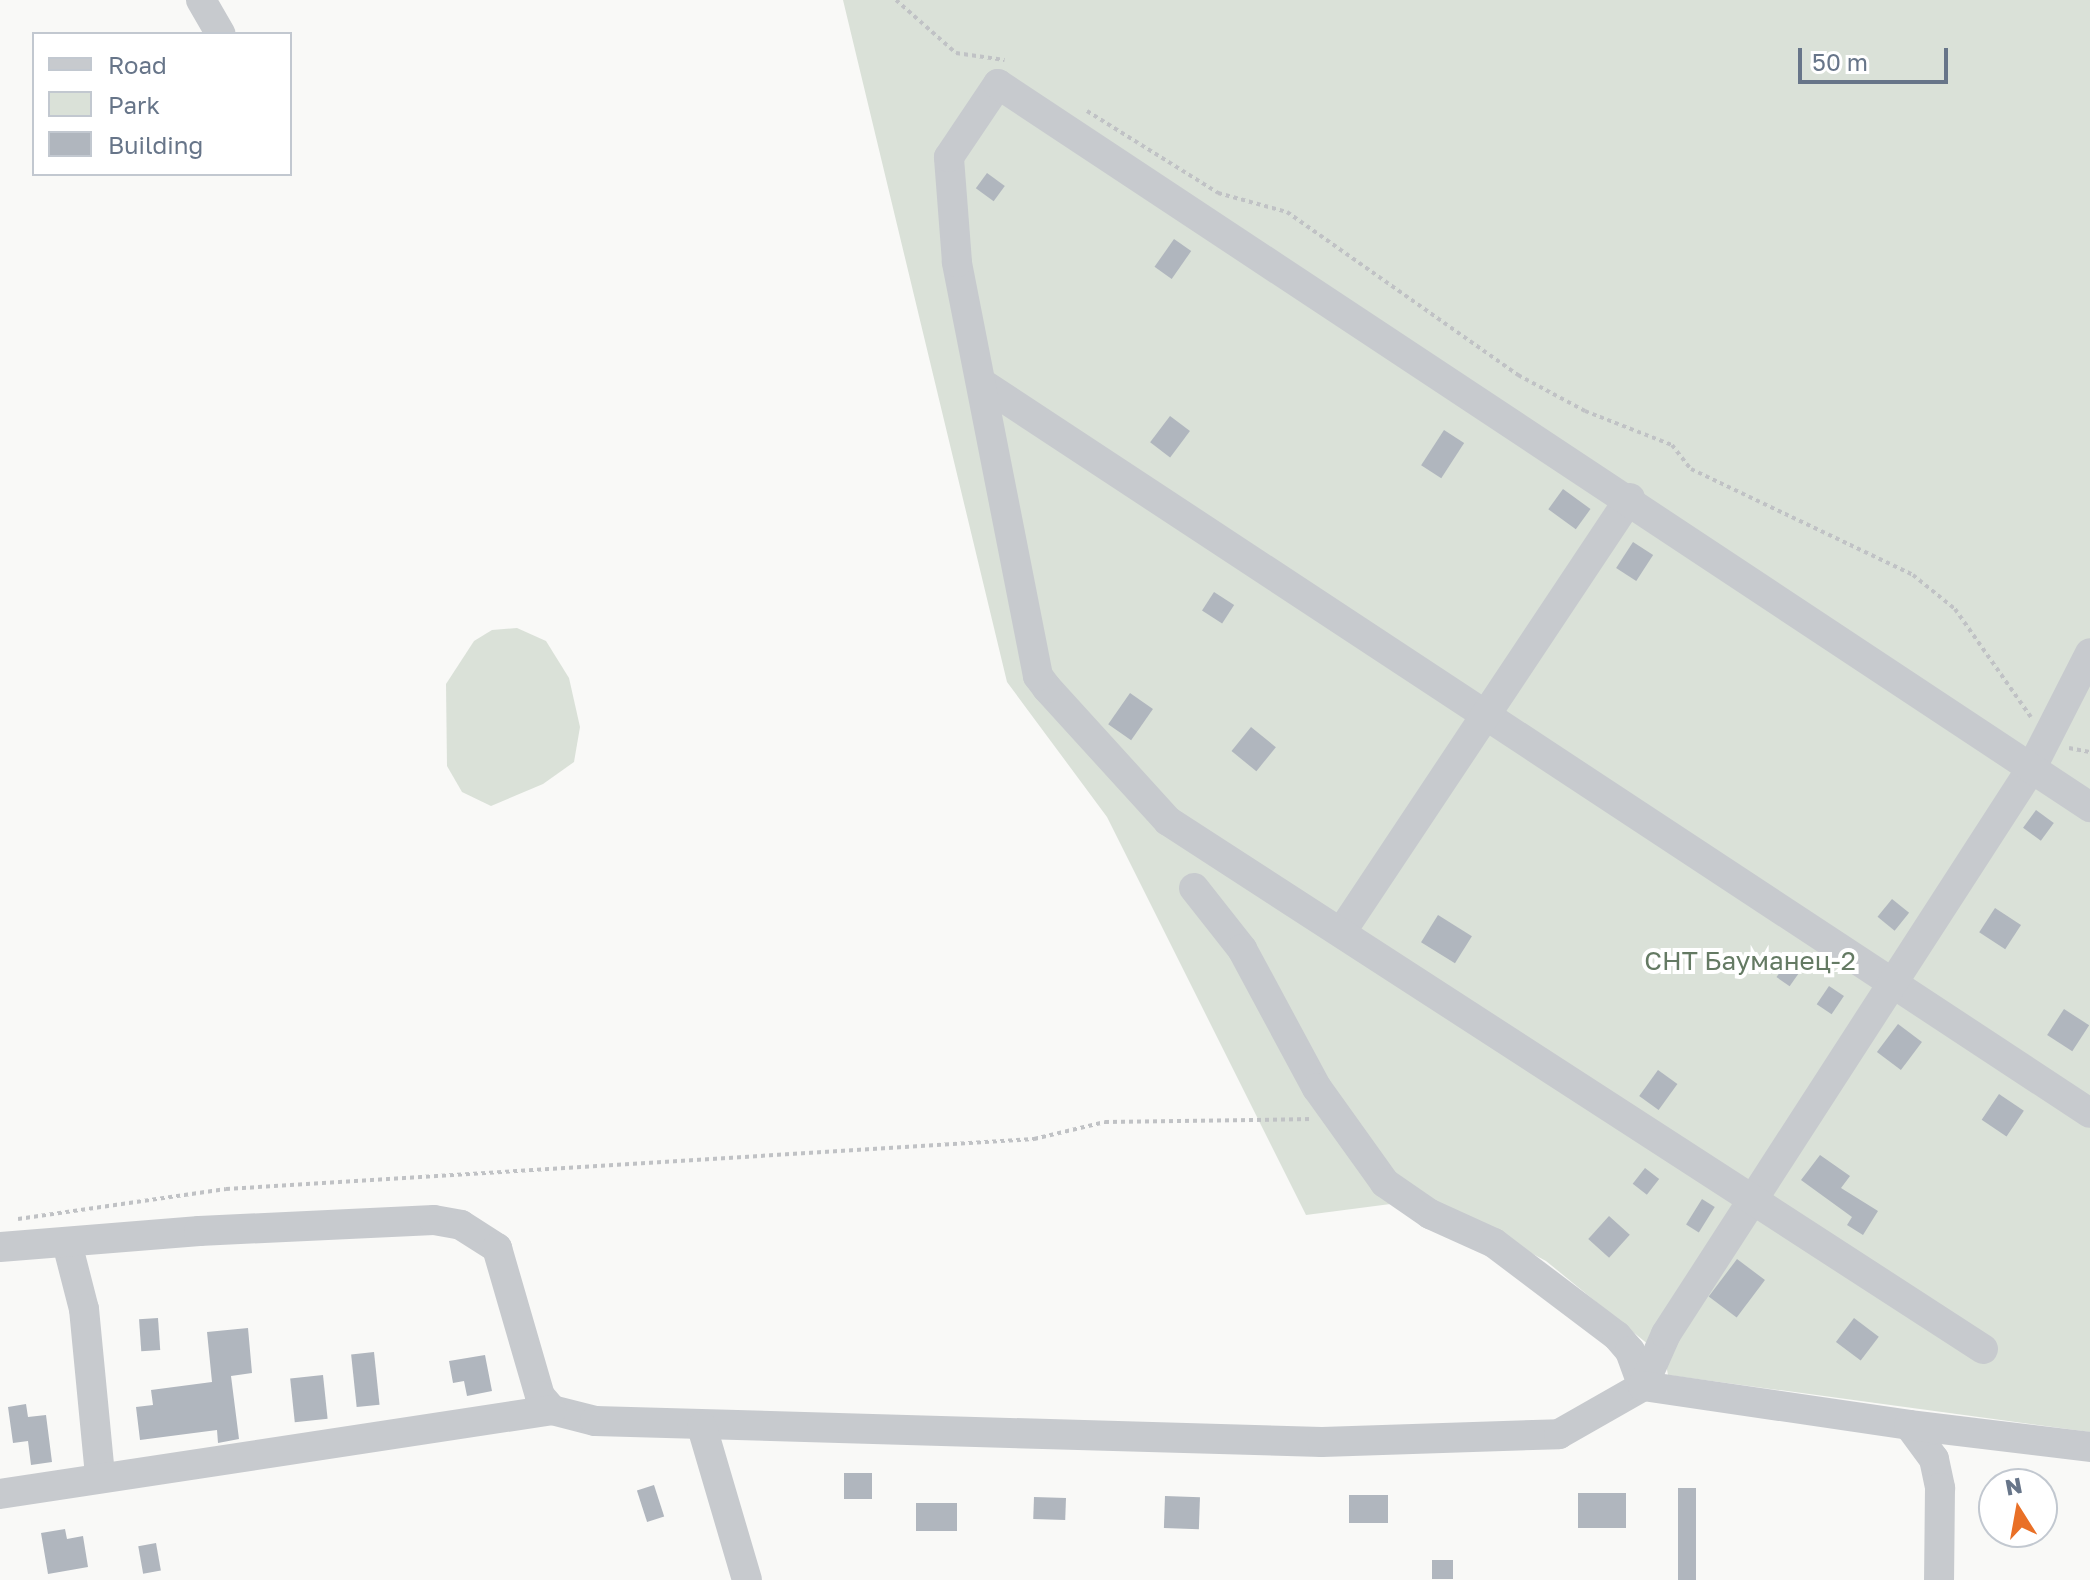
<!DOCTYPE html>
<meta charset="utf-8">
<style>
body{margin:0}
#map{position:relative;width:2090px;height:1580px;overflow:hidden;background:#f9f9f7;font-family:"Golos Text",sans-serif}
div>[style]{position:absolute}
[style*='--x']{left:calc(var(--x)*1px);top:calc(var(--y)*1px);width:calc(var(--w)*1px);rotate:calc(var(--a)*1deg)}
.green>*{inset:0;background:#dae1d8}
.building>*{inset:0;background:#b0b6be;transform-origin:0 0}
.path>*{height:4px;margin-top:-2px;transform-origin:0;background:repeating-linear-gradient(90deg,#c0c2c5 0 4px,transparent 0 8px)}
.minor>*{height:30px;margin:-15px;padding:0 15px;transform-origin:15px;border-radius:15px;background:#c7cace}
span{translate:-50% -50%;white-space:nowrap;text-align:center;line-height:1.15;-webkit-text-stroke:8px #fff;paint-order:stroke}
.park-label{font-size:26px;color:#647a63}
.legend{position:absolute;left:32px;top:32px;width:260px;height:144px;box-sizing:border-box;background:#fff;border:2px solid #c2c8d0;margin:0;padding:10px 14px;list-style:none;font-size:24px;color:#677589}
.legend li{display:flex;align-items:center;gap:16px;height:40px}
.legend b{width:40px;border:2px solid #c2c8d0}
.north{position:absolute;left:1978px;top:1468px;width:80px;height:80px;box-sizing:border-box;background:#fff;border:2px solid #c2c8d0;border-radius:50%;rotate:349deg;font-size:22px;font-weight:700;line-height:32px;text-align:center;color:#677589}
.north::after{content:'';display:block;margin:auto;width:28px;height:36px;background:#e97027;clip-path:polygon(50% 0,100% 100%,50% 72%,0 100%)}
.scale{position:absolute;left:1798px;top:48px;width:150px;height:36px;box-sizing:border-box;border:4px solid #677589;border-top:0;padding-left:10px;font-size:24px;line-height:28px;white-space:nowrap;color:#677589;-webkit-text-stroke:6px #fff;paint-order:stroke}
</style>
<div id="map">
<div class="green">
<i style="clip-path:polygon(843px 0,2090px 0,2090px 1432px,1668px 1375px,1660px 1332px,1649px 1345px,1546px 1261px,1429px 1199px,1306px 1215px,1107px 817px,1007px 682px)"></i>
<i style="clip-path:polygon(517px 628px,546px 641px,569px 678px,580px 727px,574px 762px,543px 784px,491px 806px,462px 792px,447px 766px,446px 684px,474px 641px,492px 630px)"></i>
</div>
<div class="building">
<i style="left:987px;top:173px;width:22px;height:19px;rotate:36deg"></i>
<i style="left:1174px;top:239px;width:21px;height:34px;rotate:35deg"></i>
<i style="left:1170px;top:416px;width:25px;height:33px;rotate:37deg"></i>
<i style="left:1444px;top:430px;width:24px;height:42px;rotate:33deg"></i>
<i style="left:1563px;top:489px;width:34px;height:25px;rotate:36deg"></i>
<i style="left:1633px;top:542px;width:24px;height:31px;rotate:33deg"></i>
<i style="left:1214px;top:592px;width:24px;height:22px;rotate:33deg"></i>
<i style="left:1130px;top:693px;width:28px;height:38px;rotate:35deg"></i>
<i style="left:1251px;top:727px;width:32px;height:31px;rotate:39deg"></i>
<i style="left:2036px;top:810px;width:22px;height:22px;rotate:36deg"></i>
<i style="left:1892px;top:899px;width:22px;height:23px;rotate:39deg"></i>
<i style="left:1995px;top:908px;width:31px;height:29px;rotate:33deg"></i>
<i style="left:1438px;top:915px;width:40px;height:32px;rotate:32deg"></i>
<i style="left:1792px;top:955px;width:16px;height:27px;rotate:35deg"></i>
<i style="left:1829px;top:986px;width:18px;height:22px;rotate:34deg"></i>
<i style="left:2064px;top:1009px;width:30px;height:31px;rotate:33deg"></i>
<i style="left:1898px;top:1024px;width:30px;height:35px;rotate:37deg"></i>
<i style="left:1658px;top:1070px;width:24px;height:32px;rotate:36deg"></i>
<i style="left:1999px;top:1094px;width:30px;height:31px;rotate:34deg"></i>
<i style="clip-path:polygon(1820px 1155px,1850px 1176px,1841px 1188px,1878px 1211px,1863px 1235px,1847px 1225px,1852px 1217px,1801px 1180px)"></i>
<i style="left:1645px;top:1168px;width:18px;height:20px;rotate:38deg"></i>
<i style="left:1702px;top:1199px;width:15px;height:30px;rotate:32deg"></i>
<i style="left:1609px;top:1216px;width:28px;height:31px;rotate:42deg"></i>
<i style="left:1737px;top:1259px;width:35px;height:47px;rotate:37deg"></i>
<i style="left:158px;top:1318px;width:32px;height:19px;rotate:86deg"></i>
<i style="left:1854px;top:1318px;width:31px;height:30px;rotate:37deg"></i>
<i style="clip-path:polygon(248px 1328px,252px 1373px,231px 1376px,239px 1439px,218px 1443px,217px 1430px,140px 1440px,136px 1407px,153px 1405px,151px 1390px,212px 1382px,207px 1332px)"></i>
<i style="left:374px;top:1352px;width:53px;height:23px;rotate:84deg"></i>
<i style="clip-path:polygon(485px 1355px,492px 1391px,467px 1396px,464px 1381px,453px 1383px,449px 1361px)"></i>
<i style="left:323px;top:1375px;width:44px;height:33px;rotate:84deg"></i>
<i style="clip-path:polygon(26px 1404px,28px 1417px,46px 1415px,52px 1462px,31px 1465px,28px 1441px,13px 1443px,8px 1407px)"></i>
<i style="left:872px;top:1473px;width:26px;height:28px;rotate:90deg"></i>
<i style="left:654px;top:1485px;width:33px;height:18px;rotate:72deg"></i>
<i style="left:1678px;top:1488px;width:18px;height:92px"></i>
<i style="left:1626px;top:1493px;width:35px;height:48px;rotate:90deg"></i>
<i style="left:1349px;top:1495px;width:39px;height:28px"></i>
<i style="left:1165px;top:1496px;width:35px;height:32px;rotate:2deg"></i>
<i style="left:1034px;top:1497px;width:32px;height:22px;rotate:2deg"></i>
<i style="left:916px;top:1503px;width:41px;height:28px"></i>
<i style="clip-path:polygon(65px 1529px,67px 1539px,83px 1536px,88px 1567px,48px 1574px,41px 1533px)"></i>
<i style="left:156px;top:1543px;width:28px;height:18px;rotate:80deg"></i>
<i style="left:1432px;top:1560px;width:21px;height:19px"></i>
</div>
<div class="path">
<i style="--x:896;--y:0;--w:80;--a:41.5"></i>
<i style="--x:956;--y:53;--w:49;--a:8.1"></i>
<i style="--x:1087;--y:111;--w:155;--a:32"></i>
<i style="--x:1218;--y:193;--w:72;--a:15.4"></i>
<i style="--x:1287;--y:212;--w:283;--a:35.2"></i>
<i style="--x:1518;--y:375;--w:76;--a:28.2"></i>
<i style="--x:1585;--y:411;--w:93;--a:21.3"></i>
<i style="--x:1672;--y:445;--w:31;--a:52"></i>
<i style="--x:1691;--y:469;--w:246;--a:25.5"></i>
<i style="--x:1913;--y:575;--w:54;--a:39"></i>
<i style="--x:1955;--y:609;--w:132;--a:54.9"></i>
<i style="--x:2069;--y:748;--w:21;--a:11"></i>
<i style="--x:18;--y:1219;--w:210;--a:-8.2"></i>
<i style="--x:226;--y:1189;--w:810;--a:-3.54"></i>
<i style="--x:1034;--y:1139;--w:73;--a:-13.5"></i>
<i style="--x:1105;--y:1122;--w:207;--a:-0.8"></i>
</div>
<div class="minor">
<i style="--x:201;--y:0;--w:39;--a:60"></i>
<i style="--x:983;--y:384;--w:1325;--a:33.37"></i>
<i style="--x:1194;--y:888;--w:78;--a:51.8"></i>
<i style="--x:1242;--y:949;--w:158;--a:61.7"></i>
<i style="--x:1317;--y:1088;--w:117;--a:54.4"></i>
<i style="--x:1385;--y:1183;--w:55;--a:34.6"></i>
<i style="--x:1430;--y:1214;--w:70;--a:24.4"></i>
<i style="--x:1494;--y:1243;--w:154;--a:37.1"></i>
<i style="--x:1617;--y:1336;--w:20;--a:49"></i>
<i style="--x:1630;--y:1351;--w:37;--a:70"></i>
<i style="--x:1342;--y:931;--w:520;--a:-56.37"></i>
<i style="--x:67;--y:1243;--w:68;--a:75.6"></i>
<i style="--x:84;--y:1309;--w:168;--a:84.5"></i>
<i style="--x:0;--y:1247;--w:200;--a:-4.6"></i>
<i style="--x:199;--y:1231;--w:235;--a:-2.7"></i>
<i style="--x:434;--y:1220;--w:27;--a:10"></i>
<i style="--x:461;--y:1225;--w:43;--a:32.6"></i>
<i style="--x:497;--y:1248;--w:154;--a:73.8"></i>
<i style="--x:540;--y:1396;--w:18;--a:49"></i>
<i style="--x:552;--y:1410;--w:44;--a:14.3"></i>
<i style="--x:595;--y:1421;--w:727;--a:1.65"></i>
<i style="--x:1322;--y:1442;--w:237;--a:-1.9"></i>
<i style="--x:1559;--y:1434;--w:97;--a:-29.7"></i>
<i style="--x:1643;--y:1386;--w:57;--a:-66.1"></i>
<i style="--x:1666;--y:1334;--w:673;--a:-57.14"></i>
<i style="--x:2031;--y:769;--w:130;--a:-63"></i>
<i style="--x:1983;--y:1349;--w:971;--a:-147.06"></i>
<i style="--x:1168;--y:821;--w:180;--a:-132.3"></i>
<i style="--x:1047;--y:688;--w:15;--a:-127"></i>
<i style="--x:1038;--y:676;--w:422;--a:-101.1"></i>
<i style="--x:957;--y:262;--w:105;--a:-94.4"></i>
<i style="--x:949;--y:157;--w:88;--a:-56.1"></i>
<i style="--x:998;--y:84;--w:1310;--a:33.51"></i>
<i style="--x:1643;--y:1386;--w:269;--a:8.3"></i>
<i style="--x:1909;--y:1425;--w:42;--a:53.7"></i>
<i style="--x:1934;--y:1459;--w:30;--a:78"></i>
<i style="--x:1940;--y:1488;--w:92;--a:90.6"></i>
<i style="--x:1909;--y:1425;--w:182;--a:6.9"></i>
<i style="--x:702;--y:1427;--w:159;--a:73.6"></i>
<i style="--x:0;--y:1494;--w:558;--a:-8.65"></i>
</div>
<div class="park-label">
<span style="left:1750px;top:961px">СНТ Бауманец-2</span>
</div>
<ul class="legend">
<li><b style="height:10px;background:#c7cace"></b>Road</li>
<li><b style="height:22px;background:#dae1d8"></b>Park</li>
<li><b style="height:22px;background:#b0b6be"></b>Building</li>
</ul>
<div class="north">N</div>
<div class="scale">50 m</div>
</div>
